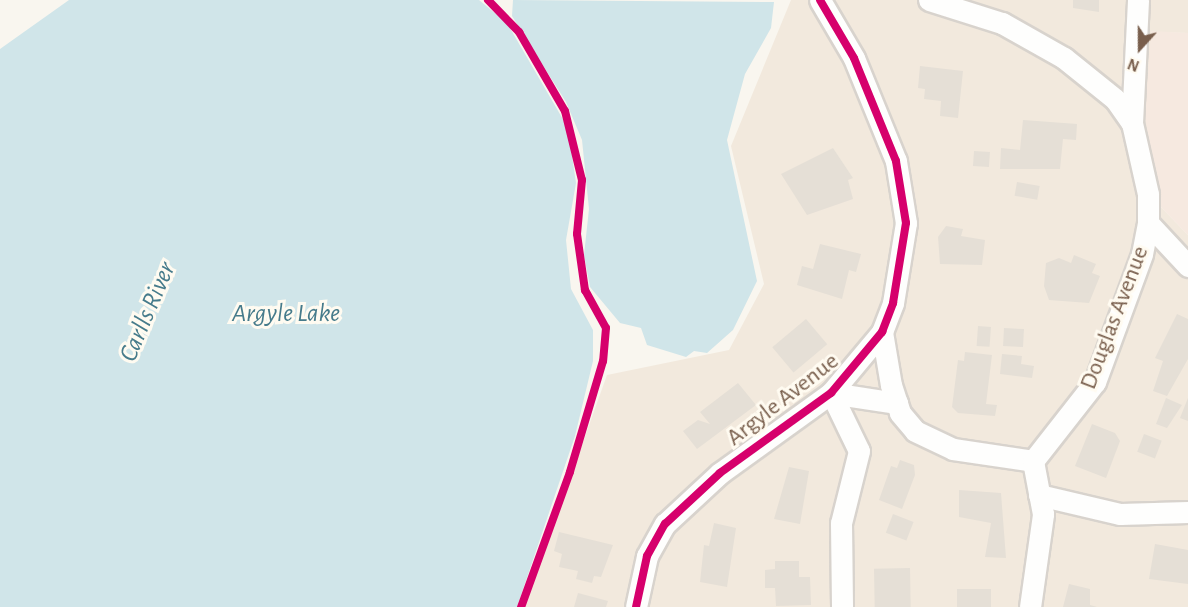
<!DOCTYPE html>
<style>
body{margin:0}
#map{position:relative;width:1188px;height:607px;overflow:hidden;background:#f9f6ef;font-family:"Alegreya Sans",sans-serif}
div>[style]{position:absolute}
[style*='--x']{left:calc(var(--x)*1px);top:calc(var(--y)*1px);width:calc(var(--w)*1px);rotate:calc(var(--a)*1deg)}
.residential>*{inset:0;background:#f2e9dd}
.commercial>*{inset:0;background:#f6e9e0}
.water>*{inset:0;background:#d0e5e9}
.building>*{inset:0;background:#e5dfd6;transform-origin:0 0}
.roads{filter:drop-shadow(2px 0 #d8d3cd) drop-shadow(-2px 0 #d8d3cd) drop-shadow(0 2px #d8d3cd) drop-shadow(0 -2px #d8d3cd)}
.minor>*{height:21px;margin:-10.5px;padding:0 10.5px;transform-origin:10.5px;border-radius:10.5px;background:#fefefd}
.cycleway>*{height:8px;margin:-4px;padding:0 4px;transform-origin:4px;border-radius:4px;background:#d6006c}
span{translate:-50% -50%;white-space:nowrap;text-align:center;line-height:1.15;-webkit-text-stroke:6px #fffbf1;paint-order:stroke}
.street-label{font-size:24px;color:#795f4d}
.water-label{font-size:26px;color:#467b8b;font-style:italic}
.north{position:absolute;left:1110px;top:18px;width:60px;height:60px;-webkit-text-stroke:4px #fffbf1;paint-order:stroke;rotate:201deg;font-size:16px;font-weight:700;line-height:24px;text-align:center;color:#795f4d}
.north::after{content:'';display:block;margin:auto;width:21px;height:27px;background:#795f4d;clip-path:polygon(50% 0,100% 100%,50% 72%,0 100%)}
</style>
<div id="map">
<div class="residential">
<i style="clip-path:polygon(791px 0,1188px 0,1188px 33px,1151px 32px,1158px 204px,1188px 235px,1188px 607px,524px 607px,607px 375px,729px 350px,764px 284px,731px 146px)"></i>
</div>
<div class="commercial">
<i style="clip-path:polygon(1151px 31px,1188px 33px,1188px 235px,1158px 204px,1145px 116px)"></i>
</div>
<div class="water">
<i style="clip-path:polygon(69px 0,479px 0,507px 23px,568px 128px,576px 183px,566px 240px,571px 289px,593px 330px,593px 361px,575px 436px,517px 607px,0 607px,0 49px)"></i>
<i style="clip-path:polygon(513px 0,774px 2px,771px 28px,745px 74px,727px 140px,757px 281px,733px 330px,707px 353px,694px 351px,686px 357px,647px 345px,641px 328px,620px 323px,590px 287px,584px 255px,589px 209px,582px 140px,566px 102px,512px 16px)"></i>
</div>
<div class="building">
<i style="clip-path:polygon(1073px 0,1099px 0,1099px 12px,1073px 8px)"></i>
<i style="clip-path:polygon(920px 66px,963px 71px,958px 118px,940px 116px,941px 101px,924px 99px,925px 89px,918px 88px)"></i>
<i style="clip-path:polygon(1023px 120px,1077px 124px,1076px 140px,1063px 139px,1060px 169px,1000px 169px,1001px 148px,1020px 150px)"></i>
<i style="clip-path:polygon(833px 148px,853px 178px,848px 180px,853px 199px,807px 215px,781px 174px)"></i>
<i style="left:974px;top:151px;width:16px;height:15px;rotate:4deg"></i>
<i style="left:1017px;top:182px;width:23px;height:14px;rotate:10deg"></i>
<i style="clip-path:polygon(946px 226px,963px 229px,961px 236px,985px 240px,982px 265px,940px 264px,938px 237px)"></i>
<i style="clip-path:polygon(820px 244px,861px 254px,856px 272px,849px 270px,842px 299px,797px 285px,802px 266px,813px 269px)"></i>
<i style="clip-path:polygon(1074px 255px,1096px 264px,1092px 273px,1100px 276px,1089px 303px,1049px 300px,1044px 286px,1046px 263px,1059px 258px,1071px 263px)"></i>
<i style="clip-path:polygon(1177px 314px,1188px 319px,1188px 359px,1167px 396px,1153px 391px,1163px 361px,1155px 358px)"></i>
<i style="left:806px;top:319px;width:33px;height:44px;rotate:50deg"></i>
<i style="left:978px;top:326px;width:13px;height:20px;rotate:4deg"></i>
<i style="left:1004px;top:328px;width:20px;height:18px;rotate:3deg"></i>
<i style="clip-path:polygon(965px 352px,992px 355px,986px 404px,997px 405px,995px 416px,958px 413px,952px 407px,958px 360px,964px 361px)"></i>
<i style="clip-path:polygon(1002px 354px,1022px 356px,1021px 364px,1034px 366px,1032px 378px,1000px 374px)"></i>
<i style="clip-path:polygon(738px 383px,756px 405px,697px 449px,683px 431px,698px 420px,710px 424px,700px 412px)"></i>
<i style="clip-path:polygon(1166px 398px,1182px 405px,1167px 428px,1156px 424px)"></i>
<i style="clip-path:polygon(1188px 398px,1188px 421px,1180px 418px)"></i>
<i style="clip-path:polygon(1092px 424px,1115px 433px,1120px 441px,1106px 478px,1075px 466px)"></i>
<i style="left:1144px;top:434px;width:19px;height:19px;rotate:21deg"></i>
<i style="clip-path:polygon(900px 460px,914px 465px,915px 475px,902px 509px,879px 500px,891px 466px,897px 468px)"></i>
<i style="clip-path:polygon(789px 467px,809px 471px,800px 524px,774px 519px)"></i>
<i style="clip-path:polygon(959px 490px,1001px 493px,1006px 558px,985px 557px,991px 523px,959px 517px)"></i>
<i style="left:893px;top:514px;width:22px;height:20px;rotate:21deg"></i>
<i style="clip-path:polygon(714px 523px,736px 528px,727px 587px,700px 582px,704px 545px,709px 546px)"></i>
<i style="clip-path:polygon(559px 532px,613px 545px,601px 577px,594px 576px,592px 583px,576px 579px,578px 571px,559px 567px,562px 554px,554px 551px)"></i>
<i style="clip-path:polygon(1155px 544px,1188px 550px,1188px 584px,1149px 579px)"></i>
<i style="clip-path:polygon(775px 561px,799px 561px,799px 577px,810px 577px,811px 605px,776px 606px,775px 588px,765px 588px,765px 570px,775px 569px)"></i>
<i style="left:910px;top:568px;width:39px;height:36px;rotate:89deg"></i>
<i style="clip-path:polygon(1069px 584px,1090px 589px,1090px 605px,1097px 607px,1063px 607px)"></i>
<i style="left:957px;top:589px;width:34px;height:18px"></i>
<i style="clip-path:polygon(578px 593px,608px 601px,606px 607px,574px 607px)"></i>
</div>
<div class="roads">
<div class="minor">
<i style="--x:929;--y:0;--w:77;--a:17.5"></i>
<i style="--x:1002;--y:23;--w:71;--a:29.4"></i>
<i style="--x:1064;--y:58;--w:65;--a:38.8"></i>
<i style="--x:1115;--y:99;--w:29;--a:55"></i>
<i style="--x:1132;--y:123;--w:73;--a:77.3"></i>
<i style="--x:1148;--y:194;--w:29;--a:90"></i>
<i style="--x:1148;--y:223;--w:59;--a:47.1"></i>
<i style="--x:1132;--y:123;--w:123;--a:-87.2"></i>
<i style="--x:882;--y:332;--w:54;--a:80.4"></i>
<i style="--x:891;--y:385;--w:29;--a:72"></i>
<i style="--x:900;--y:413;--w:23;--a:50"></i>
<i style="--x:915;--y:431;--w:42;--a:25.3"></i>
<i style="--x:953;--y:449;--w:81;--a:8.5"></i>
<i style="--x:831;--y:393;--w:64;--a:64.2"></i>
<i style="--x:859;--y:451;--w:74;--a:104"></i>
<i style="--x:841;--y:523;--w:84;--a:89.3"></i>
<i style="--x:831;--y:393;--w:67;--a:8.6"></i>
<i style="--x:1039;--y:495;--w:83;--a:13.2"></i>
<i style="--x:1120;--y:514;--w:68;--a:-1.7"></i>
<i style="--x:636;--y:607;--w:52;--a:-77.8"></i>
<i style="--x:647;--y:556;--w:37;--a:-61"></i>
<i style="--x:665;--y:524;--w:75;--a:-42.8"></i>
<i style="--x:720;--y:473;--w:137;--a:-35.8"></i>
<i style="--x:831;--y:393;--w:80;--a:-50.1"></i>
<i style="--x:882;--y:332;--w:31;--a:-69"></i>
<i style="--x:893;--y:303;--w:81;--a:-80.8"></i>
<i style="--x:906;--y:223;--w:63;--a:-99.2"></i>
<i style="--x:896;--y:161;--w:111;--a:-112.2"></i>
<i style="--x:854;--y:58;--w:67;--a:-120.4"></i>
<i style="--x:1030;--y:607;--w:94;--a:-82"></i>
<i style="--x:1043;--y:514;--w:54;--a:-100.7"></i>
<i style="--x:1033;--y:461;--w:100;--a:-51.9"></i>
<i style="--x:1095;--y:382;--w:136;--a:-69.8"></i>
<i style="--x:1142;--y:254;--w:32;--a:-79"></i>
</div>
</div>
<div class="cycleway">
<i style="--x:488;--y:0;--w:45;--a:45.9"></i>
<i style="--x:519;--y:32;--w:91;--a:59.8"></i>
<i style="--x:565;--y:111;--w:71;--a:76.2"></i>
<i style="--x:582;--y:180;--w:54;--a:95.3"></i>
<i style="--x:577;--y:234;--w:57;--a:81.9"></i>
<i style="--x:585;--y:290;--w:43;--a:61.1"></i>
<i style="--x:606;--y:328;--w:33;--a:95"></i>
<i style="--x:603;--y:361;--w:116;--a:106.6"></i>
<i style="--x:570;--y:472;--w:144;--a:109.9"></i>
<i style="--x:636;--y:607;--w:52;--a:-77.8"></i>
<i style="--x:647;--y:556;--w:37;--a:-61"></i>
<i style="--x:665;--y:524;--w:75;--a:-42.8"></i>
<i style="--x:720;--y:473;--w:137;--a:-35.8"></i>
<i style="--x:831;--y:393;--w:80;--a:-50.1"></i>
<i style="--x:882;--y:332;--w:31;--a:-69"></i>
<i style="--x:893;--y:303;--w:81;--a:-80.8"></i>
<i style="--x:906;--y:223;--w:63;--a:-99.2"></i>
<i style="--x:896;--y:161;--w:111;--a:-112.2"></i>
<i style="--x:854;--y:58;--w:67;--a:-120.4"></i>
</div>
<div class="street-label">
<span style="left:1115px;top:318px;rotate:-69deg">Douglas Avenue</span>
<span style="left:783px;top:400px;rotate:-38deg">Argyle Avenue</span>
</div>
<div class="water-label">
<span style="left:148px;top:312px;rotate:-67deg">Carlls River</span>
<span style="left:286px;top:314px">Argyle Lake</span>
</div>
<div class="north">N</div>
</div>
